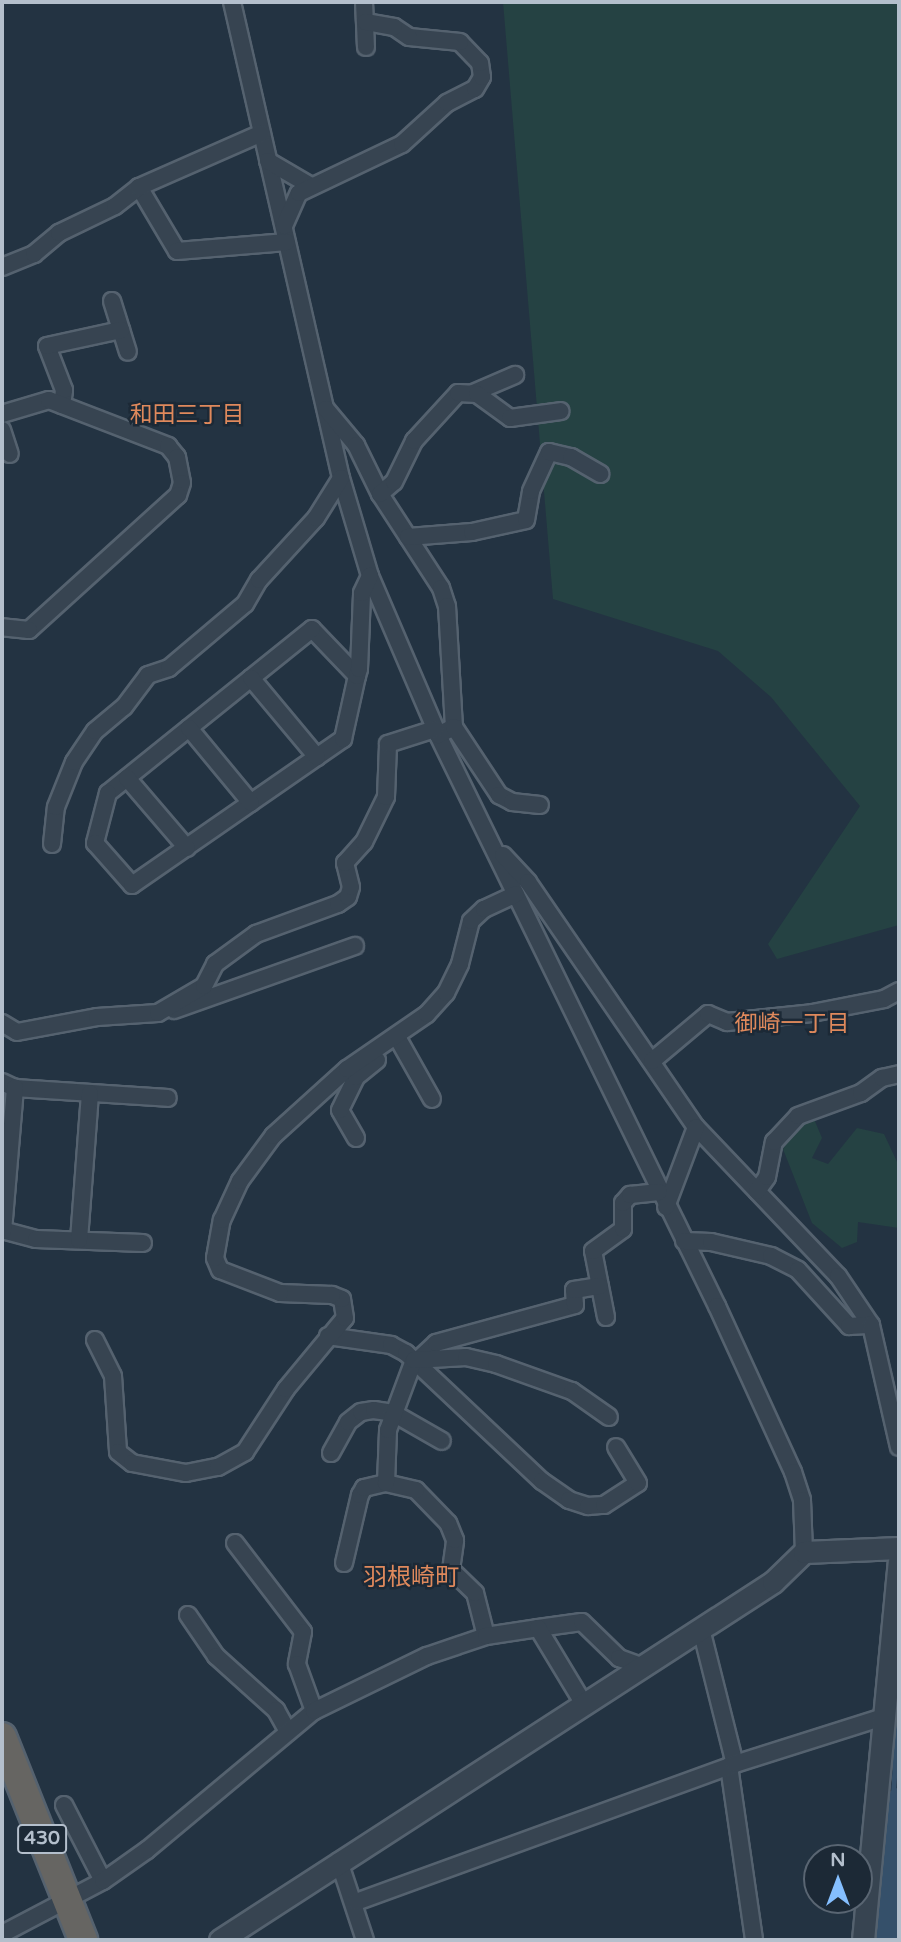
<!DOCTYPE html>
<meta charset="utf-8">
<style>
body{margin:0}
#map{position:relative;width:901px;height:1942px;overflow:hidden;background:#233342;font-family:"Varela Round","Noto Sans JP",sans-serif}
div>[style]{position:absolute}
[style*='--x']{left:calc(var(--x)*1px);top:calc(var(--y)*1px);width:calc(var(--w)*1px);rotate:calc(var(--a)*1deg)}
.green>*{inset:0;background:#254243}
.water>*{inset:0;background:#35506a}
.stream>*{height:4.5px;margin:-2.25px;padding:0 2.25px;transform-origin:2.25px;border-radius:2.25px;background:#35506a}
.roads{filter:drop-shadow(2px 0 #55626f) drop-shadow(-2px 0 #55626f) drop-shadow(0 2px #55626f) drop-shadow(0 -2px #55626f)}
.minor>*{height:16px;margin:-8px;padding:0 8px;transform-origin:8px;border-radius:8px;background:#374451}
.tertiary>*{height:21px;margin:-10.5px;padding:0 10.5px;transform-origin:10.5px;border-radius:10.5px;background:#374451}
.trunk>*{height:28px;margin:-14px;padding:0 14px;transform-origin:14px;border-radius:14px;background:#666562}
span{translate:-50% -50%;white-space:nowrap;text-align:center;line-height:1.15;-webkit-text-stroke:5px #1c2936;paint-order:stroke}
.shield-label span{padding:2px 5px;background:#1c2936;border:2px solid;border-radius:5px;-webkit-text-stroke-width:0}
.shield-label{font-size:19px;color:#b4bfcc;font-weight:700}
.neighbourhood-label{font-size:23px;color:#df895c}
.quarter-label{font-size:24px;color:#df895c}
.frame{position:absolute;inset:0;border:4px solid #b4bfcc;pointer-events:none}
.north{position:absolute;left:803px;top:1844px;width:70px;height:70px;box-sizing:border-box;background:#1c2936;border:2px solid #596572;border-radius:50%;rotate:0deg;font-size:19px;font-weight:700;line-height:28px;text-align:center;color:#b4bfcc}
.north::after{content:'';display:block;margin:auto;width:24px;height:32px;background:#85bfff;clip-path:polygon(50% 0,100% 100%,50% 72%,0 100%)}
</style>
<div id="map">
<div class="green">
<i style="clip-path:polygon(503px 2px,899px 2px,899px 925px,777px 959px,768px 944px,860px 806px,771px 697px,718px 651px,553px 599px)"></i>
<i style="clip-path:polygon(814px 1119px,822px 1138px,812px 1158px,828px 1164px,857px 1128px,884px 1134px,899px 1166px,899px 1228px,858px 1222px,857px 1242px,842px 1248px,812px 1223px,783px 1149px,797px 1127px)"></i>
</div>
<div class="water">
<i style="clip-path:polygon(899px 1787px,899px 1940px,874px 1940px,887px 1793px)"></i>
</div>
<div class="stream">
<i style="--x:893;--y:1795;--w:104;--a:-86.7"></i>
</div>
<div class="roads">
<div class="minor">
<i style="--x:232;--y:2;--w:488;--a:77.1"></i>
<i style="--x:341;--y:478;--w:102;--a:73.5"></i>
<i style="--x:370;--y:576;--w:173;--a:66.8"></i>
<i style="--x:438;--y:735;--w:636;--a:63.96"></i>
<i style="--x:717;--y:1306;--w:183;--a:65.4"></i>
<i style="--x:793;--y:1472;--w:29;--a:72"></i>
<i style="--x:802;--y:1500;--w:52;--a:87.8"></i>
<i style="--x:364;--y:2;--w:45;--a:87.5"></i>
<i style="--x:268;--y:161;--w:50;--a:30.2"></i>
<i style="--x:139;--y:187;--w:74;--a:59.3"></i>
<i style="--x:177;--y:251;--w:110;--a:-4.7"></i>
<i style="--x:284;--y:226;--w:36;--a:-66"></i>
<i style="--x:299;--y:193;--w:114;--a:-25.4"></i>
<i style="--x:402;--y:144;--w:61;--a:-42.3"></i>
<i style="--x:447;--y:103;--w:31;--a:-27"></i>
<i style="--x:475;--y:89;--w:14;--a:-60"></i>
<i style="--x:482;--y:77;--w:14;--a:-98"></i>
<i style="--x:480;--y:63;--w:29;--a:-134"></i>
<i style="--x:460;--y:42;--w:51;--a:-174.4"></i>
<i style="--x:409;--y:37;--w:18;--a:-146"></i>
<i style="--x:394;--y:27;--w:29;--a:-170"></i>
<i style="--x:2;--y:267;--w:35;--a:-22"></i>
<i style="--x:34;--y:254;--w:33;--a:-40"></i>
<i style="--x:59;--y:233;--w:62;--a:-25.7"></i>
<i style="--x:115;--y:206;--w:31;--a:-38"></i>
<i style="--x:139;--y:187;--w:134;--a:-23.7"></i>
<i style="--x:112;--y:301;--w:53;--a:72.6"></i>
<i style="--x:473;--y:393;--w:46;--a:-23.2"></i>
<i style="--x:62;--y:405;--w:15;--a:-82"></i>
<i style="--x:64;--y:390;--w:47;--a:-111.1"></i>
<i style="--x:47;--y:346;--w:76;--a:-12.2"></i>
<i style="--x:326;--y:409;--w:47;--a:50.2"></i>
<i style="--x:356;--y:445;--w:55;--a:63.9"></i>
<i style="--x:380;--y:494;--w:112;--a:57"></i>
<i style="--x:441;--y:588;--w:19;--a:72"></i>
<i style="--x:447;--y:606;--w:121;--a:86.7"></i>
<i style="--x:454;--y:727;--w:18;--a:153"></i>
<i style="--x:2;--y:414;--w:49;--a:-16.6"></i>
<i style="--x:49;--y:400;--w:128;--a:21.1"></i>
<i style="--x:168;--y:446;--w:14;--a:51"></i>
<i style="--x:177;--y:457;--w:26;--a:79"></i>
<i style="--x:182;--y:483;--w:13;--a:108"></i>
<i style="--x:178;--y:495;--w:201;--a:137.8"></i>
<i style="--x:29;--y:630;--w:27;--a:-174"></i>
<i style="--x:2;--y:430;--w:25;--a:72"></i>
<i style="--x:380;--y:494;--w:18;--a:-41"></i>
<i style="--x:394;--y:482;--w:46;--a:-64"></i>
<i style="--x:414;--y:441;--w:65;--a:-47.5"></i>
<i style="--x:458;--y:393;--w:19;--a:3"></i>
<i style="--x:477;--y:394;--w:41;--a:36"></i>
<i style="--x:510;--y:418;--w:51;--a:-7.8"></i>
<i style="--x:408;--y:537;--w:64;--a:-4.5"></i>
<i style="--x:472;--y:532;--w:55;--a:-12.5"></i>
<i style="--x:526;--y:520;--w:29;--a:-80"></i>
<i style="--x:531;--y:491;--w:43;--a:-65.2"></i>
<i style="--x:549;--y:452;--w:23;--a:13"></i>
<i style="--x:571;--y:457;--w:34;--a:30"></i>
<i style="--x:357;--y:676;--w:65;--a:-133.8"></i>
<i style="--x:312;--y:629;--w:262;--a:141.2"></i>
<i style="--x:108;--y:793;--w:52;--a:104.6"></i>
<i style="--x:95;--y:843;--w:56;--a:48.6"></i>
<i style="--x:132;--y:885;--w:257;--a:-34.7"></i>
<i style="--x:343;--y:739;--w:65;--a:-77.5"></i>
<i style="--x:357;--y:676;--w:7;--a:-74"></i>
<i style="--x:359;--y:669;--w:76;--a:-87.7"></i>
<i style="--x:362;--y:593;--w:19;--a:-65"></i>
<i style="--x:251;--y:678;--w:103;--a:50.1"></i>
<i style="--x:454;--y:727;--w:82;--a:56.5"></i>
<i style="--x:499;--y:795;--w:15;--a:28"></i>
<i style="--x:512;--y:802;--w:28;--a:6"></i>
<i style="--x:189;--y:728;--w:97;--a:50.4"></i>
<i style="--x:127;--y:778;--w:92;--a:49.4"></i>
<i style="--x:52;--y:844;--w:37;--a:-84"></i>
<i style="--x:56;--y:807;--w:48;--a:-68.2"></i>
<i style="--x:74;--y:762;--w:37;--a:-56"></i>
<i style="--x:95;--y:731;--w:38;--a:-40"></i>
<i style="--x:124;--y:707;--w:40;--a:-53"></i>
<i style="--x:148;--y:675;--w:22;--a:-18"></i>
<i style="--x:169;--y:668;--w:99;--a:-40.1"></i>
<i style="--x:245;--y:604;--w:28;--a:-60"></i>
<i style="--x:259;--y:580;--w:84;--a:-47.4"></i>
<i style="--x:316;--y:518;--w:47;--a:-58"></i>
<i style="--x:503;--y:855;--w:37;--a:47"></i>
<i style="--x:528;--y:882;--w:297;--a:55.6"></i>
<i style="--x:696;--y:1127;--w:206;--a:46.4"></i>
<i style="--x:838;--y:1276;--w:59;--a:56"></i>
<i style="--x:174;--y:1010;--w:192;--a:-19.5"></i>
<i style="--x:2;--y:1023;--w:17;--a:31"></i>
<i style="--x:17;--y:1032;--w:81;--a:-10.6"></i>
<i style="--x:97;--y:1017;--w:61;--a:-3.8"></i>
<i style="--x:158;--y:1013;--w:53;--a:-30.4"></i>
<i style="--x:204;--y:986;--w:25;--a:-63"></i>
<i style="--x:215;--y:964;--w:51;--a:-36.2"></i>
<i style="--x:256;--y:934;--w:87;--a:-20.1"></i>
<i style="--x:338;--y:904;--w:12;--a:-35"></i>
<i style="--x:348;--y:897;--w:10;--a:-73"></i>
<i style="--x:351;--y:887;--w:25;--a:-104"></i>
<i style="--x:345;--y:863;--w:28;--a:-48"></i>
<i style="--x:364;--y:842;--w:50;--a:-63.9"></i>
<i style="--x:386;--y:797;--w:53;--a:-87.8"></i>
<i style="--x:388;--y:744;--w:49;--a:-17.7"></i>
<i style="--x:397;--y:1037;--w:71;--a:60.6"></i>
<i style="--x:652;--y:1061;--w:73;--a:-40"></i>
<i style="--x:708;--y:1014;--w:21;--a:23"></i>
<i style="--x:727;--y:1022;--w:85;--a:-6"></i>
<i style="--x:812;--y:1013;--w:73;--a:-11"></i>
<i style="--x:884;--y:999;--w:17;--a:-28"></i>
<i style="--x:2;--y:1082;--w:14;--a:25"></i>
<i style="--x:15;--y:1088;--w:153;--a:3.7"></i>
<i style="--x:356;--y:1138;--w:32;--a:-120"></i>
<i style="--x:340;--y:1110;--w:37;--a:-64"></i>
<i style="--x:356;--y:1077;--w:27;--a:-39"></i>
<i style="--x:757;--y:1191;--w:17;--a:-54"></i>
<i style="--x:767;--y:1177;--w:36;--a:-79"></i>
<i style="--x:774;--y:1142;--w:35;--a:-47"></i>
<i style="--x:798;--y:1116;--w:67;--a:-20.1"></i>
<i style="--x:861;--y:1093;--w:26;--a:-36"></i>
<i style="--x:882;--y:1078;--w:17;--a:-13"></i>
<i style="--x:666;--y:1207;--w:85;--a:-69.4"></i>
<i style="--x:2;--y:1230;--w:35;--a:15"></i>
<i style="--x:36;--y:1239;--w:107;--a:2.1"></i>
<i style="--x:3;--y:1231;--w:144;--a:-85.2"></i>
<i style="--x:79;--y:1240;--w:147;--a:-85.7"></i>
<i style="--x:684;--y:1241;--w:27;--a:2"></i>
<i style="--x:711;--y:1242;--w:62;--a:13.1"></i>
<i style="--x:771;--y:1256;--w:30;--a:27"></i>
<i style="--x:798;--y:1270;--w:76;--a:47.7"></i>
<i style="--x:849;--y:1326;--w:22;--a:-3"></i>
<i style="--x:871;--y:1325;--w:125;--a:77.1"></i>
<i style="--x:606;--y:1317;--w:67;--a:-101.1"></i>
<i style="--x:593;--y:1251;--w:37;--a:-36"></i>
<i style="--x:623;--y:1229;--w:26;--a:-90"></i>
<i style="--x:623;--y:1203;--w:11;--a:-49"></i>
<i style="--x:630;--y:1195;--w:29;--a:-6"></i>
<i style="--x:328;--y:1336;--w:64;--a:8.1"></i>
<i style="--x:391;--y:1345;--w:17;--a:28"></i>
<i style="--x:406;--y:1353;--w:187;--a:43.3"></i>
<i style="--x:542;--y:1481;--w:33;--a:35"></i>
<i style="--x:569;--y:1500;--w:20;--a:18"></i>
<i style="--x:588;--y:1506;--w:16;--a:-4"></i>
<i style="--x:604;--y:1505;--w:40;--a:-32.9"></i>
<i style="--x:638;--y:1483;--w:42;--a:-121.4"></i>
<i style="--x:95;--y:1340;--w:40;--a:63.4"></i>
<i style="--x:113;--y:1376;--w:76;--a:86.2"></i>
<i style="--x:118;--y:1452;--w:18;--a:38"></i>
<i style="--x:132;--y:1463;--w:55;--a:10.5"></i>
<i style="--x:186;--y:1473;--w:33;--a:-11"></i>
<i style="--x:218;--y:1467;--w:31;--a:-29"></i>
<i style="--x:245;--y:1452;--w:75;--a:-56.9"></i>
<i style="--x:286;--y:1389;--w:92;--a:-50.3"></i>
<i style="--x:345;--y:1318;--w:19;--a:-99"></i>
<i style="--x:342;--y:1299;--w:11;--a:-158"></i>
<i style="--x:332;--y:1295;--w:52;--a:-177.8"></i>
<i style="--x:280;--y:1293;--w:64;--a:-159"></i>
<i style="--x:220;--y:1270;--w:13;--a:-113"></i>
<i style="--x:215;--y:1258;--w:39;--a:-80"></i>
<i style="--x:222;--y:1220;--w:43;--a:-65.2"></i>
<i style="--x:240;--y:1181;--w:56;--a:-53.7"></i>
<i style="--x:273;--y:1136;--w:100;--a:-42.2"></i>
<i style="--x:347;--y:1069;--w:97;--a:-34.5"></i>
<i style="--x:427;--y:1014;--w:28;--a:-48"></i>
<i style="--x:446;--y:993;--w:32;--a:-64"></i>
<i style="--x:460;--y:964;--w:44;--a:-75.7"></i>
<i style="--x:471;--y:921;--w:18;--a:-43"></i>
<i style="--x:484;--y:909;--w:35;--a:-25"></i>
<i style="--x:420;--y:1358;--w:22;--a:-43"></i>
<i style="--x:436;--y:1343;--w:144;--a:-15.3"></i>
<i style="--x:575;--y:1305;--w:15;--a:-94"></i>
<i style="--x:574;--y:1290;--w:26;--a:-9"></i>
<i style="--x:331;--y:1453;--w:35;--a:-61"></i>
<i style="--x:348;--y:1422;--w:16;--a:-38"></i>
<i style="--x:361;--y:1412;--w:13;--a:-9"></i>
<i style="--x:374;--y:1410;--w:19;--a:9"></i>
<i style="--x:393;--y:1413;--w:56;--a:29.7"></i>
<i style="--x:235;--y:1543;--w:112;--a:52.6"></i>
<i style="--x:303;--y:1632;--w:33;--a:101"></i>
<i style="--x:297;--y:1664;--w:50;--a:70.1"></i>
<i style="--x:344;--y:1563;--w:70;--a:-76.8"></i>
<i style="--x:360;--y:1495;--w:8;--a:-60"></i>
<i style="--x:364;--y:1488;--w:23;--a:-13"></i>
<i style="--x:188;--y:1615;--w:50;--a:55.7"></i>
<i style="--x:216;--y:1656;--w:81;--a:42"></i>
<i style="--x:276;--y:1710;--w:25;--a:61"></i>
<i style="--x:538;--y:1628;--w:44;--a:-7.8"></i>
<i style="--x:582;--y:1622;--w:52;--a:44.2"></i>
<i style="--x:619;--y:1658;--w:27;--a:20"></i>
<i style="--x:701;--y:1629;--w:139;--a:75.9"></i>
<i style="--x:486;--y:1636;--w:44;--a:-104.3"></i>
<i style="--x:475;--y:1593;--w:33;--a:-136"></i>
<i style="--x:451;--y:1570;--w:30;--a:-82"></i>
<i style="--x:455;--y:1540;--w:18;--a:-112"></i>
<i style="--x:448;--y:1523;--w:46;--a:-134.1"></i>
<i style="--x:416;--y:1490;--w:31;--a:-167"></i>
<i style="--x:386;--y:1483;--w:53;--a:-87.8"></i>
<i style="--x:388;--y:1430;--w:75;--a:-69.6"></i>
<i style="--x:414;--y:1360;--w:52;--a:-3.3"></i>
<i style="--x:466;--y:1357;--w:31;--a:13"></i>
<i style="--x:496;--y:1364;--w:81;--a:19.6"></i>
<i style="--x:572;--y:1391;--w:45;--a:35.1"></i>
<i style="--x:729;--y:1766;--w:176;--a:81.8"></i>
<i style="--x:64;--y:1805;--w:85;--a:62.8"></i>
<i style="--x:339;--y:1861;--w:83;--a:71.8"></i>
<i style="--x:356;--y:1902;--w:403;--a:-20"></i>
<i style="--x:735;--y:1764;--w:158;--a:-17.6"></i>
<i style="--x:2;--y:1934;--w:114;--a:-27.7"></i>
<i style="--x:103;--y:1881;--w:54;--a:-35.2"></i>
<i style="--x:147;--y:1850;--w:217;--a:-39.8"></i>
<i style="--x:314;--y:1711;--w:126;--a:-26"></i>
<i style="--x:427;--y:1656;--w:62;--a:-18.7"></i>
<i style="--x:486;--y:1636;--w:53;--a:-8.7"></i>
<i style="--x:538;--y:1628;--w:91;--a:58.9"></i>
</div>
<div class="tertiary">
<i style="--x:220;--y:1940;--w:659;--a:-32.92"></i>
<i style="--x:773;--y:1582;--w:43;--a:-44.1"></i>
<i style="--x:804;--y:1552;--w:95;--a:-2.4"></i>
<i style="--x:863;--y:1940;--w:380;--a:-84.6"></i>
</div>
<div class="trunk">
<i style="--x:2;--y:1737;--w:219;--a:68.2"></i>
</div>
</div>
<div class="shield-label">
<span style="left:42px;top:1839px">430</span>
</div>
<div class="neighbourhood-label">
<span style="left:187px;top:415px">和田三丁目</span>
<span style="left:792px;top:1024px">御崎一丁目</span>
</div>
<div class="quarter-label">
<span style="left:411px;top:1578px">羽根崎町</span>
</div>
<div class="frame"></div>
<div class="north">N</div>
</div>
